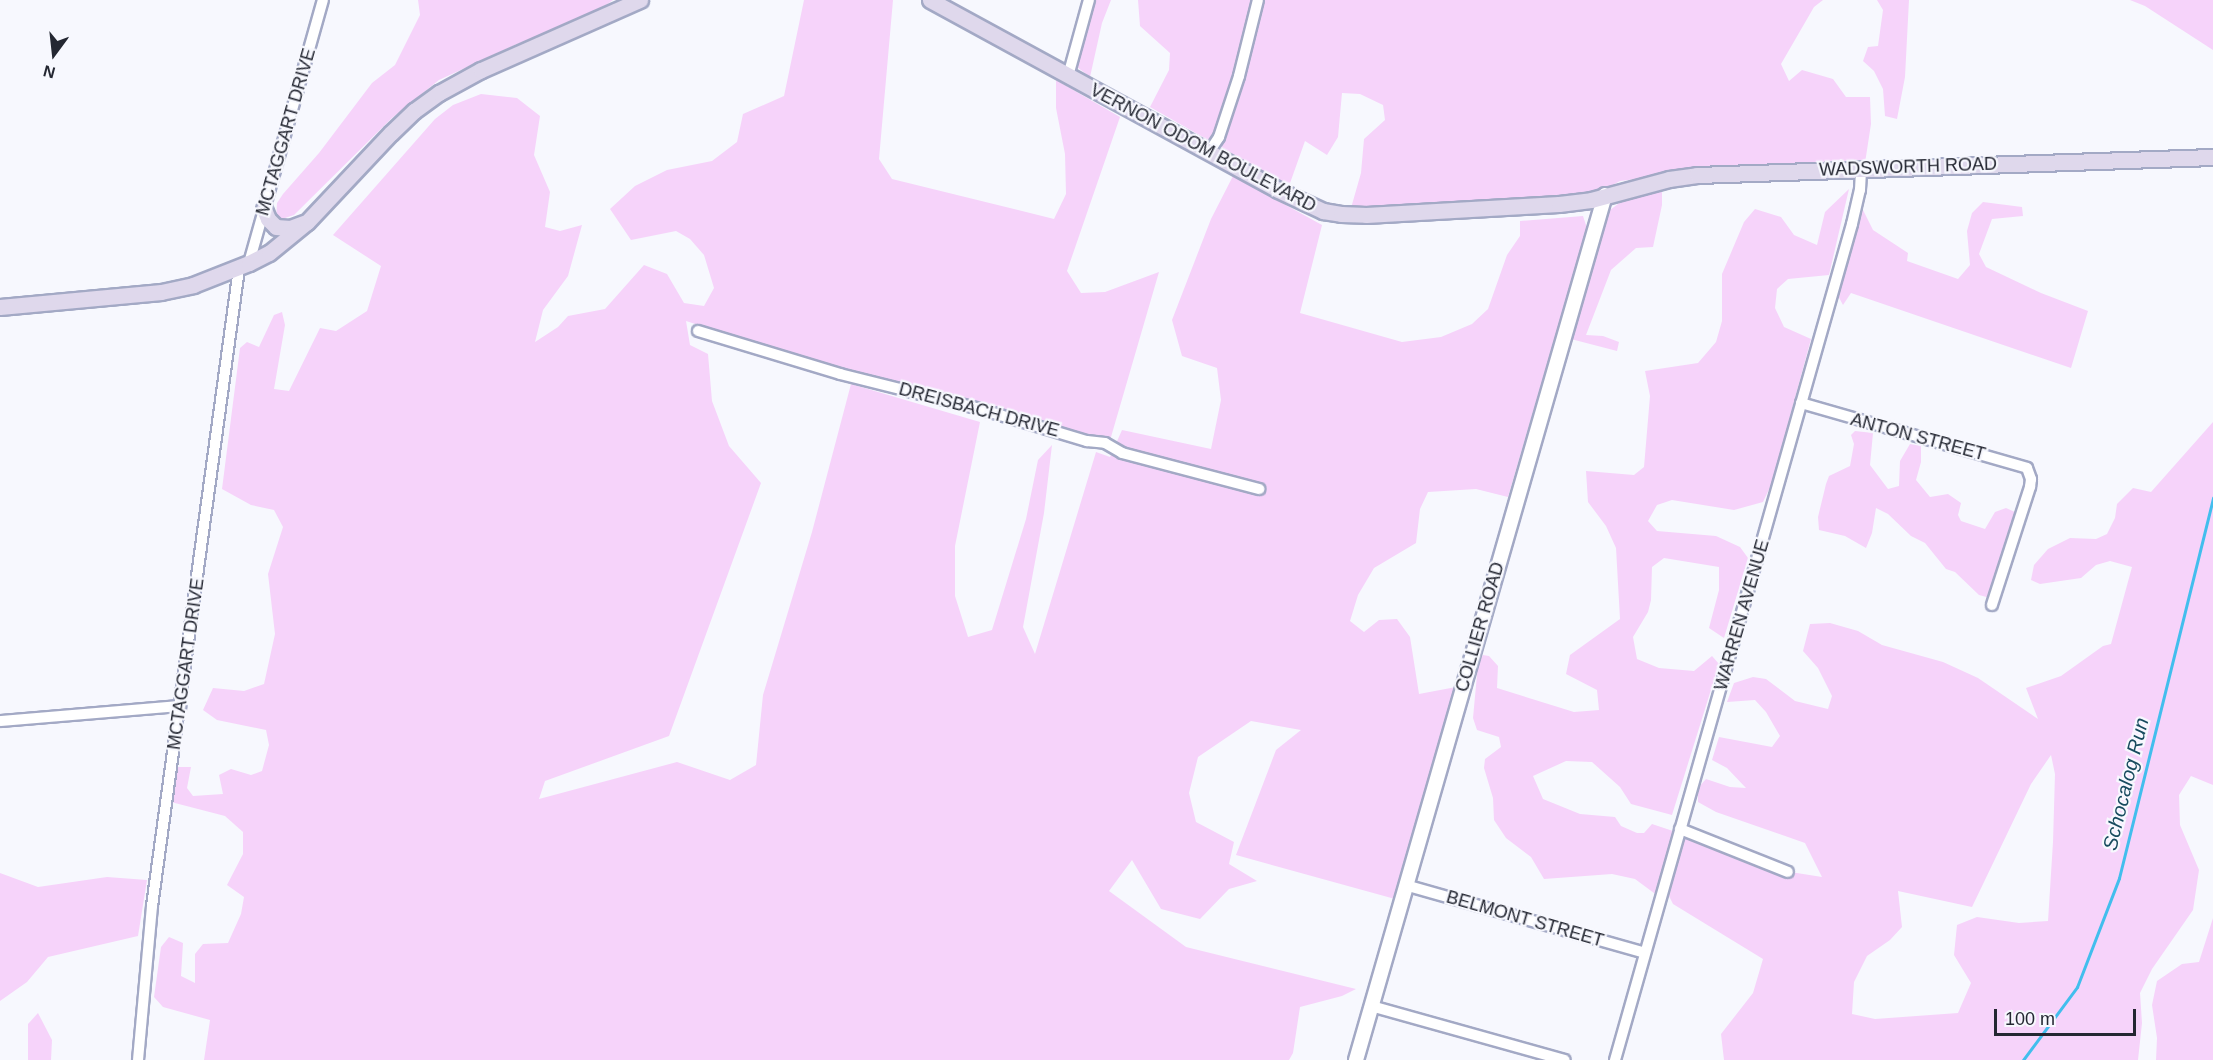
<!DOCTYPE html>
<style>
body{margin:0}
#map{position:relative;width:2213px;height:1060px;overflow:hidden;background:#f7f8fe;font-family:Helvetica,sans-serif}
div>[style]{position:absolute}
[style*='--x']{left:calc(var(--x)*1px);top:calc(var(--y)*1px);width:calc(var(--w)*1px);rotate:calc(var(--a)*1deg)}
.green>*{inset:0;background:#f6d3fa}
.stream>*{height:3px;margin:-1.5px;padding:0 1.5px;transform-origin:1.5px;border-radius:1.5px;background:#42beed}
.roads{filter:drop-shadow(2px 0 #a3a9c5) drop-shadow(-2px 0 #a3a9c5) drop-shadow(0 2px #a3a9c5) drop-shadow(0 -2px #a3a9c5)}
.minor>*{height:10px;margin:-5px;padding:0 5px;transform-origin:5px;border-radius:5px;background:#fff}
.tertiary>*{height:14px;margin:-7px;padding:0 7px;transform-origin:7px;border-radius:7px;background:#fff}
.secondary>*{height:15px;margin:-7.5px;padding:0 7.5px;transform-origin:7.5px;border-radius:7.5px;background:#dfd8ec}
span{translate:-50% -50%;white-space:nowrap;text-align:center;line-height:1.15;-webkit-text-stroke:4.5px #f7f8fe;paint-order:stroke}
.street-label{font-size:18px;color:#242732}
.water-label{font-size:20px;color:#184b5f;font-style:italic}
.north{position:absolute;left:24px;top:24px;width:60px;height:60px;-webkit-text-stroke:4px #f7f8fe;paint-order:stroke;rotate:195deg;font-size:16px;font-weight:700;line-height:24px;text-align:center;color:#242732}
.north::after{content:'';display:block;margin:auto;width:21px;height:27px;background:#242732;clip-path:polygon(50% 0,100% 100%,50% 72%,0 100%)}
.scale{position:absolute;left:1994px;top:1009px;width:142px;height:27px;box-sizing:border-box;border:3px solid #242732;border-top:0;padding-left:8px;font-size:18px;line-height:21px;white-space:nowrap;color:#242732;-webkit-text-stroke:4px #f7f8fe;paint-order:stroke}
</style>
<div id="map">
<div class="green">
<i style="clip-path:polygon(418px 0,613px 0,584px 21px,517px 44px,439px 80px,392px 118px,294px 215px,276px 221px,277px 203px,283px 194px,319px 153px,372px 83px,395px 65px,420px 15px)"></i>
<i style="clip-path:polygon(804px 0,893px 0,879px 159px,892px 179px,1054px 219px,1066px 194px,1065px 154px,1056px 108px,1056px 80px,1120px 117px,1067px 271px,1081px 293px,1105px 292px,1159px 272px,1111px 437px,1093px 438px,757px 344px,686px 321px,690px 345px,708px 354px,712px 401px,729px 446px,761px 483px,669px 736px,545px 781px,539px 799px,677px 762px,730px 780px,756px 765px,763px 695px,812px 532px,851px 384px,980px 422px,955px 546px,955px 596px,968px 637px,992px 630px,1026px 519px,1038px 460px,1052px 445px,1044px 513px,1023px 627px,1035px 654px,1096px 452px,1110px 457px,1122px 430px,1211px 449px,1221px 400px,1217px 368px,1182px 356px,1172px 320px,1211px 219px,1233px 176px,1322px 225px,1300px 313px,1402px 342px,1441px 337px,1472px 324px,1488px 309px,1507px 255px,1520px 236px,1520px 221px,1583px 216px,1587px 228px,1508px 497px,1476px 489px,1428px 492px,1420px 509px,1416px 543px,1374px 568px,1358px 595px,1350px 621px,1364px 632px,1379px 620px,1397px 619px,1410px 637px,1419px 694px,1456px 687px,1395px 899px,1236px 855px,1276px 750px,1301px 730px,1251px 721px,1198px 757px,1189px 793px,1196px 822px,1234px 842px,1229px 864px,1257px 881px,1229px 889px,1200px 919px,1161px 909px,1132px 860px,1109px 891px,1186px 947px,1356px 989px,1342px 996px,1300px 1007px,1293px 1053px,1289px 1060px,204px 1060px,210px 1020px,163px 1007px,154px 997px,161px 947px,169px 937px,183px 943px,181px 976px,195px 983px,195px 954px,203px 944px,228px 943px,241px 914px,244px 897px,227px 885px,243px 854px,243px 832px,225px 816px,171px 802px,177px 767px,191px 767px,187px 788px,193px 796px,223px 794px,219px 775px,231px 769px,251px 775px,262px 771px,269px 745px,266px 730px,217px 720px,203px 710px,213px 688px,244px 691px,264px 684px,275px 634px,268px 574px,283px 527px,274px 510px,251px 505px,222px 489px,240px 348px,247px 342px,259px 347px,274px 315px,282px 312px,285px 325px,274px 389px,289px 391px,320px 328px,336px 331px,367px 311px,381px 266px,333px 235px,435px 119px,453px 105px,481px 94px,517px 98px,540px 116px,534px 155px,550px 192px,545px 227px,560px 231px,582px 225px,568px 276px,543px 310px,535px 342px,558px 327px,568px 316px,605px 309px,644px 265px,667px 274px,684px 303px,704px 306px,714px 288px,704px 255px,690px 239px,676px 231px,631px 240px,610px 209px,635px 186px,667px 170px,712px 161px,737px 142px,743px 114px,784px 96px)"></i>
<i style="clip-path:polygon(1095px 0,1111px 0,1102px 23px,1090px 77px,1077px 67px)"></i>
<i style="clip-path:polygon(1138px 0,1823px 0,1814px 7px,1781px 64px,1789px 81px,1802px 70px,1833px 79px,1846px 97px,1870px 97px,1871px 124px,1865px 163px,1685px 173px,1620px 181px,1596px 194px,1349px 215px,1361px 173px,1364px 139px,1385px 120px,1383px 105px,1360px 94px,1342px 93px,1338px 137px,1327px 155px,1305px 141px,1289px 186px,1150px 107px,1169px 70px,1170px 53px,1140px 26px)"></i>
<i style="clip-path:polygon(1877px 0,1909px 0,1905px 77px,1897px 119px,1885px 116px,1883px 89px,1874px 71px,1863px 61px,1868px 47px,1878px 46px,1883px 10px)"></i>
<i style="clip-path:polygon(2130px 0,2213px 0,2213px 50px,2145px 6px)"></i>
<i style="clip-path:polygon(1849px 189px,1829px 275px,1788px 279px,1777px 289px,1775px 308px,1784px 327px,1811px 339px,1772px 483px,1763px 502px,1734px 510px,1672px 500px,1657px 505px,1648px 521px,1657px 531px,1716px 536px,1740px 547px,1748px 558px,1724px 638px,1709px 628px,1719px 590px,1719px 567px,1664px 558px,1652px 567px,1651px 600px,1648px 612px,1633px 637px,1637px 659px,1659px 668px,1694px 671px,1712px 656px,1719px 664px,1672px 815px,1631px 804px,1620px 787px,1592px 762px,1566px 761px,1533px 776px,1543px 799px,1580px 814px,1615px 817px,1621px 826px,1637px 833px,1644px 833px,1652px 824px,1673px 831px,1658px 896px,1635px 879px,1612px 874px,1544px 879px,1531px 857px,1506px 838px,1494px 820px,1493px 798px,1484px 768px,1485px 759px,1501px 747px,1499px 737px,1477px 730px,1473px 718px,1478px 664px,1483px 655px,1489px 656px,1498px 666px,1497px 688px,1574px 712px,1599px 710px,1597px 690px,1566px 674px,1570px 655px,1620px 619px,1616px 548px,1606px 526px,1588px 502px,1586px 471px,1634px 475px,1644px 467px,1650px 396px,1645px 371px,1698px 363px,1716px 342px,1722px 321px,1722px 274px,1744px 222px,1755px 209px,1781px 217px,1794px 235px,1817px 245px,1825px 212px)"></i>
<i style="clip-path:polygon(1662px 190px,1662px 205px,1653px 247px,1636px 248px,1611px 270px,1586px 335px,1603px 336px,1619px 342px,1617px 351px,1567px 338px,1610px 210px,1626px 198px)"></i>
<i style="clip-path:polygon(1983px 202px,2022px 207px,2023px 216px,1992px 219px,1979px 254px,1986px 267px,2041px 293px,2088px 311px,2071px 368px,1851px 293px,1843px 305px,1836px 292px,1862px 208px,1873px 230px,1908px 253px,1907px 261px,1958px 279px,1970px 265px,1967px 231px,1972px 213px)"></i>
<i style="clip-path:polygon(evenodd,2213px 422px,2213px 785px,2191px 776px,2179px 795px,2180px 825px,2199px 870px,2193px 910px,2152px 969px,2140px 993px,2142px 1023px,2138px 1060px,1724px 1060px,1721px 1034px,1753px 993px,1763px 959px,1673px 904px,1669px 896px,1685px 837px,1760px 867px,1822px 877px,1805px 843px,1716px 812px,1698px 802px,1698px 788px,1706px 779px,1730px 787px,1746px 788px,1727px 768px,1712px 760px,1719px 737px,1772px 747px,1780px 736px,1766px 712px,1755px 700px,1727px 702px,1734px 683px,1753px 677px,1766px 679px,1795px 701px,1828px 709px,1832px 696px,1818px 668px,1803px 651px,1810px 624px,1830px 623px,1858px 631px,1882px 645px,1943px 662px,1978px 678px,2038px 719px,2026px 688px,2061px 676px,2103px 646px,2111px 644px,2132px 567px,2110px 561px,2096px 565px,2081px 578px,2040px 584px,2031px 580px,2034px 565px,2048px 549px,2070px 538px,2096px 539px,2107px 534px,2115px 518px,2117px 504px,2133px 488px,2151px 492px,2213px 422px,2051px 755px,2055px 774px,2053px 842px,2048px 921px,2019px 923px,1977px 917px,1957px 925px,1954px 955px,1971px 983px,1958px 1013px,1875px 1019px,1852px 1014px,1854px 982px,1867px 956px,1890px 940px,1902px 927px,1898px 891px,1972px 907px,2031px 784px,2051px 755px)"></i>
<i style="clip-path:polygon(1855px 431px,1873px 433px,1870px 465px,1888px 489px,1899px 486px,1900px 461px,1910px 444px,1921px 446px,1921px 462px,1916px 480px,1930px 497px,1948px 494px,1961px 503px,1958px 515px,1961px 521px,1985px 529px,1995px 512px,2006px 508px,2017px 513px,1990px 598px,1979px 595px,1955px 572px,1946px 569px,1925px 543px,1911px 536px,1888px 514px,1876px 508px,1872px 533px,1866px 548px,1845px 536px,1819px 530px,1818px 517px,1826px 484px,1829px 476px,1850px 466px,1854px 444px,1851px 435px)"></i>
<i style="clip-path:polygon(0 873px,38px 887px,107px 877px,147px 880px,138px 936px,48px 957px,27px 982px,0 1001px)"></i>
<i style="clip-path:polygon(2213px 918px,2213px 1060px,2156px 1060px,2157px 1038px,2152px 1005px,2157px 981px,2182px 964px,2199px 962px)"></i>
<i style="clip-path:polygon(38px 1013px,52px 1040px,51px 1060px,28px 1060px,28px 1024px)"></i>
</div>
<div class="stream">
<i style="--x:2023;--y:1060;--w:91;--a:-53.5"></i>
<i style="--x:2077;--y:987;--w:117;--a:-68.9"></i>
<i style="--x:2119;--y:878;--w:392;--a:-76.1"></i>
</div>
<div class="roads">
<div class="minor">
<i style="--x:1068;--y:76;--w:79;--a:-74.6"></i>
<i style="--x:1209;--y:152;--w:18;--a:-56"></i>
<i style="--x:1219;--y:137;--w:64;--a:-71.8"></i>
<i style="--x:1239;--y:76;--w:78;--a:-76"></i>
<i style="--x:249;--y:263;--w:273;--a:-74.3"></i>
<i style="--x:698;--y:331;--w:148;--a:16.8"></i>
<i style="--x:840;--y:374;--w:144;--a:14"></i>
<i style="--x:980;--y:409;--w:112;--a:16.7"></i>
<i style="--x:1087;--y:441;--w:18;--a:6"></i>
<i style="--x:1105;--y:443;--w:20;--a:30"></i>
<i style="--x:1122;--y:453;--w:142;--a:14.7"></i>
<i style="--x:1801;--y:403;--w:235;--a:16"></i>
<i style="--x:2027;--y:468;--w:12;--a:70"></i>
<i style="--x:2031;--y:479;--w:8;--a:97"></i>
<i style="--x:2030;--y:487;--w:124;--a:107.9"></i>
<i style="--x:0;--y:721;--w:181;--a:-4.8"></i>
<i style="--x:1680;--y:829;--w:116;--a:21.7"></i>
<i style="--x:1405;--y:885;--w:249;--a:15.8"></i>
<i style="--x:1371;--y:1006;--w:201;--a:15.6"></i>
<i style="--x:138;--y:1060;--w:155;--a:-84.8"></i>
<i style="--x:152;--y:906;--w:644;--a:-82.23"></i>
<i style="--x:1615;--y:1060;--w:869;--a:-74.17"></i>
<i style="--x:1852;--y:224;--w:35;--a:-77"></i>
<i style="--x:1860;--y:190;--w:21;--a:-87"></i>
</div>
<div class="tertiary">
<i style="--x:1356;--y:1060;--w:900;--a:-73.94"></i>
</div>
<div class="secondary">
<i style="--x:930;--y:0;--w:396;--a:28.6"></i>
<i style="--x:1278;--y:190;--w:50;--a:25"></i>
<i style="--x:1323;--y:211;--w:18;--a:9"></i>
<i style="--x:1341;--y:214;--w:25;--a:2"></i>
<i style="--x:1366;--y:215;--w:193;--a:-3.3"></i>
<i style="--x:1559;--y:204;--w:32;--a:-7"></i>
<i style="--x:1591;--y:200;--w:81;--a:-15.1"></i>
<i style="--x:1669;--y:179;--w:28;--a:-8"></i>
<i style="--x:1697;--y:175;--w:516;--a:-2"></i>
<i style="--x:264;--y:209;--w:11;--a:68"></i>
<i style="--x:268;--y:219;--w:11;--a:45"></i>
<i style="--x:276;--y:227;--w:14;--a:4"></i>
<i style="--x:290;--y:228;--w:15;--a:-20"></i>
<i style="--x:0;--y:307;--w:162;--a:-5.3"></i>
<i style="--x:161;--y:292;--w:33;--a:-12"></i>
<i style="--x:193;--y:285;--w:60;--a:-21.4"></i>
<i style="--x:249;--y:263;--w:22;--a:-27"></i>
<i style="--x:269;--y:253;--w:49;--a:-39.2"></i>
<i style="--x:307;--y:222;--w:122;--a:-46.7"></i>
<i style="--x:391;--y:133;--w:32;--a:-44"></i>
<i style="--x:414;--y:111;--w:31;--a:-36"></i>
<i style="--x:439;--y:93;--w:48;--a:-28.7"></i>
<i style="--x:481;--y:70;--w:174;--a:-23.8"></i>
</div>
</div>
<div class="street-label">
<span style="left:286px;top:132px;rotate:-74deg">MCTAGGART DRIVE</span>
<span style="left:1203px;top:148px;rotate:28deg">VERNON ODOM BOULEVARD</span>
<span style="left:1908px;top:167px;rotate:-2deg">WADSWORTH ROAD</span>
<span style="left:979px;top:410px;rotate:15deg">DREISBACH DRIVE</span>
<span style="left:1918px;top:437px;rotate:15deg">ANTON STREET</span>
<span style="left:1742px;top:615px;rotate:-74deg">WARREN AVENUE</span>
<span style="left:1480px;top:627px;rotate:-74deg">COLLIER ROAD</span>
<span style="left:186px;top:664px;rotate:-82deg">MCTAGGART DRIVE</span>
<span style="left:1525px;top:919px;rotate:16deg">BELMONT STREET</span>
</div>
<div class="water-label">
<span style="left:2126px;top:784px;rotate:-76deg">Schocalog Run</span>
</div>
<div class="north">N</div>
<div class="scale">100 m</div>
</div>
